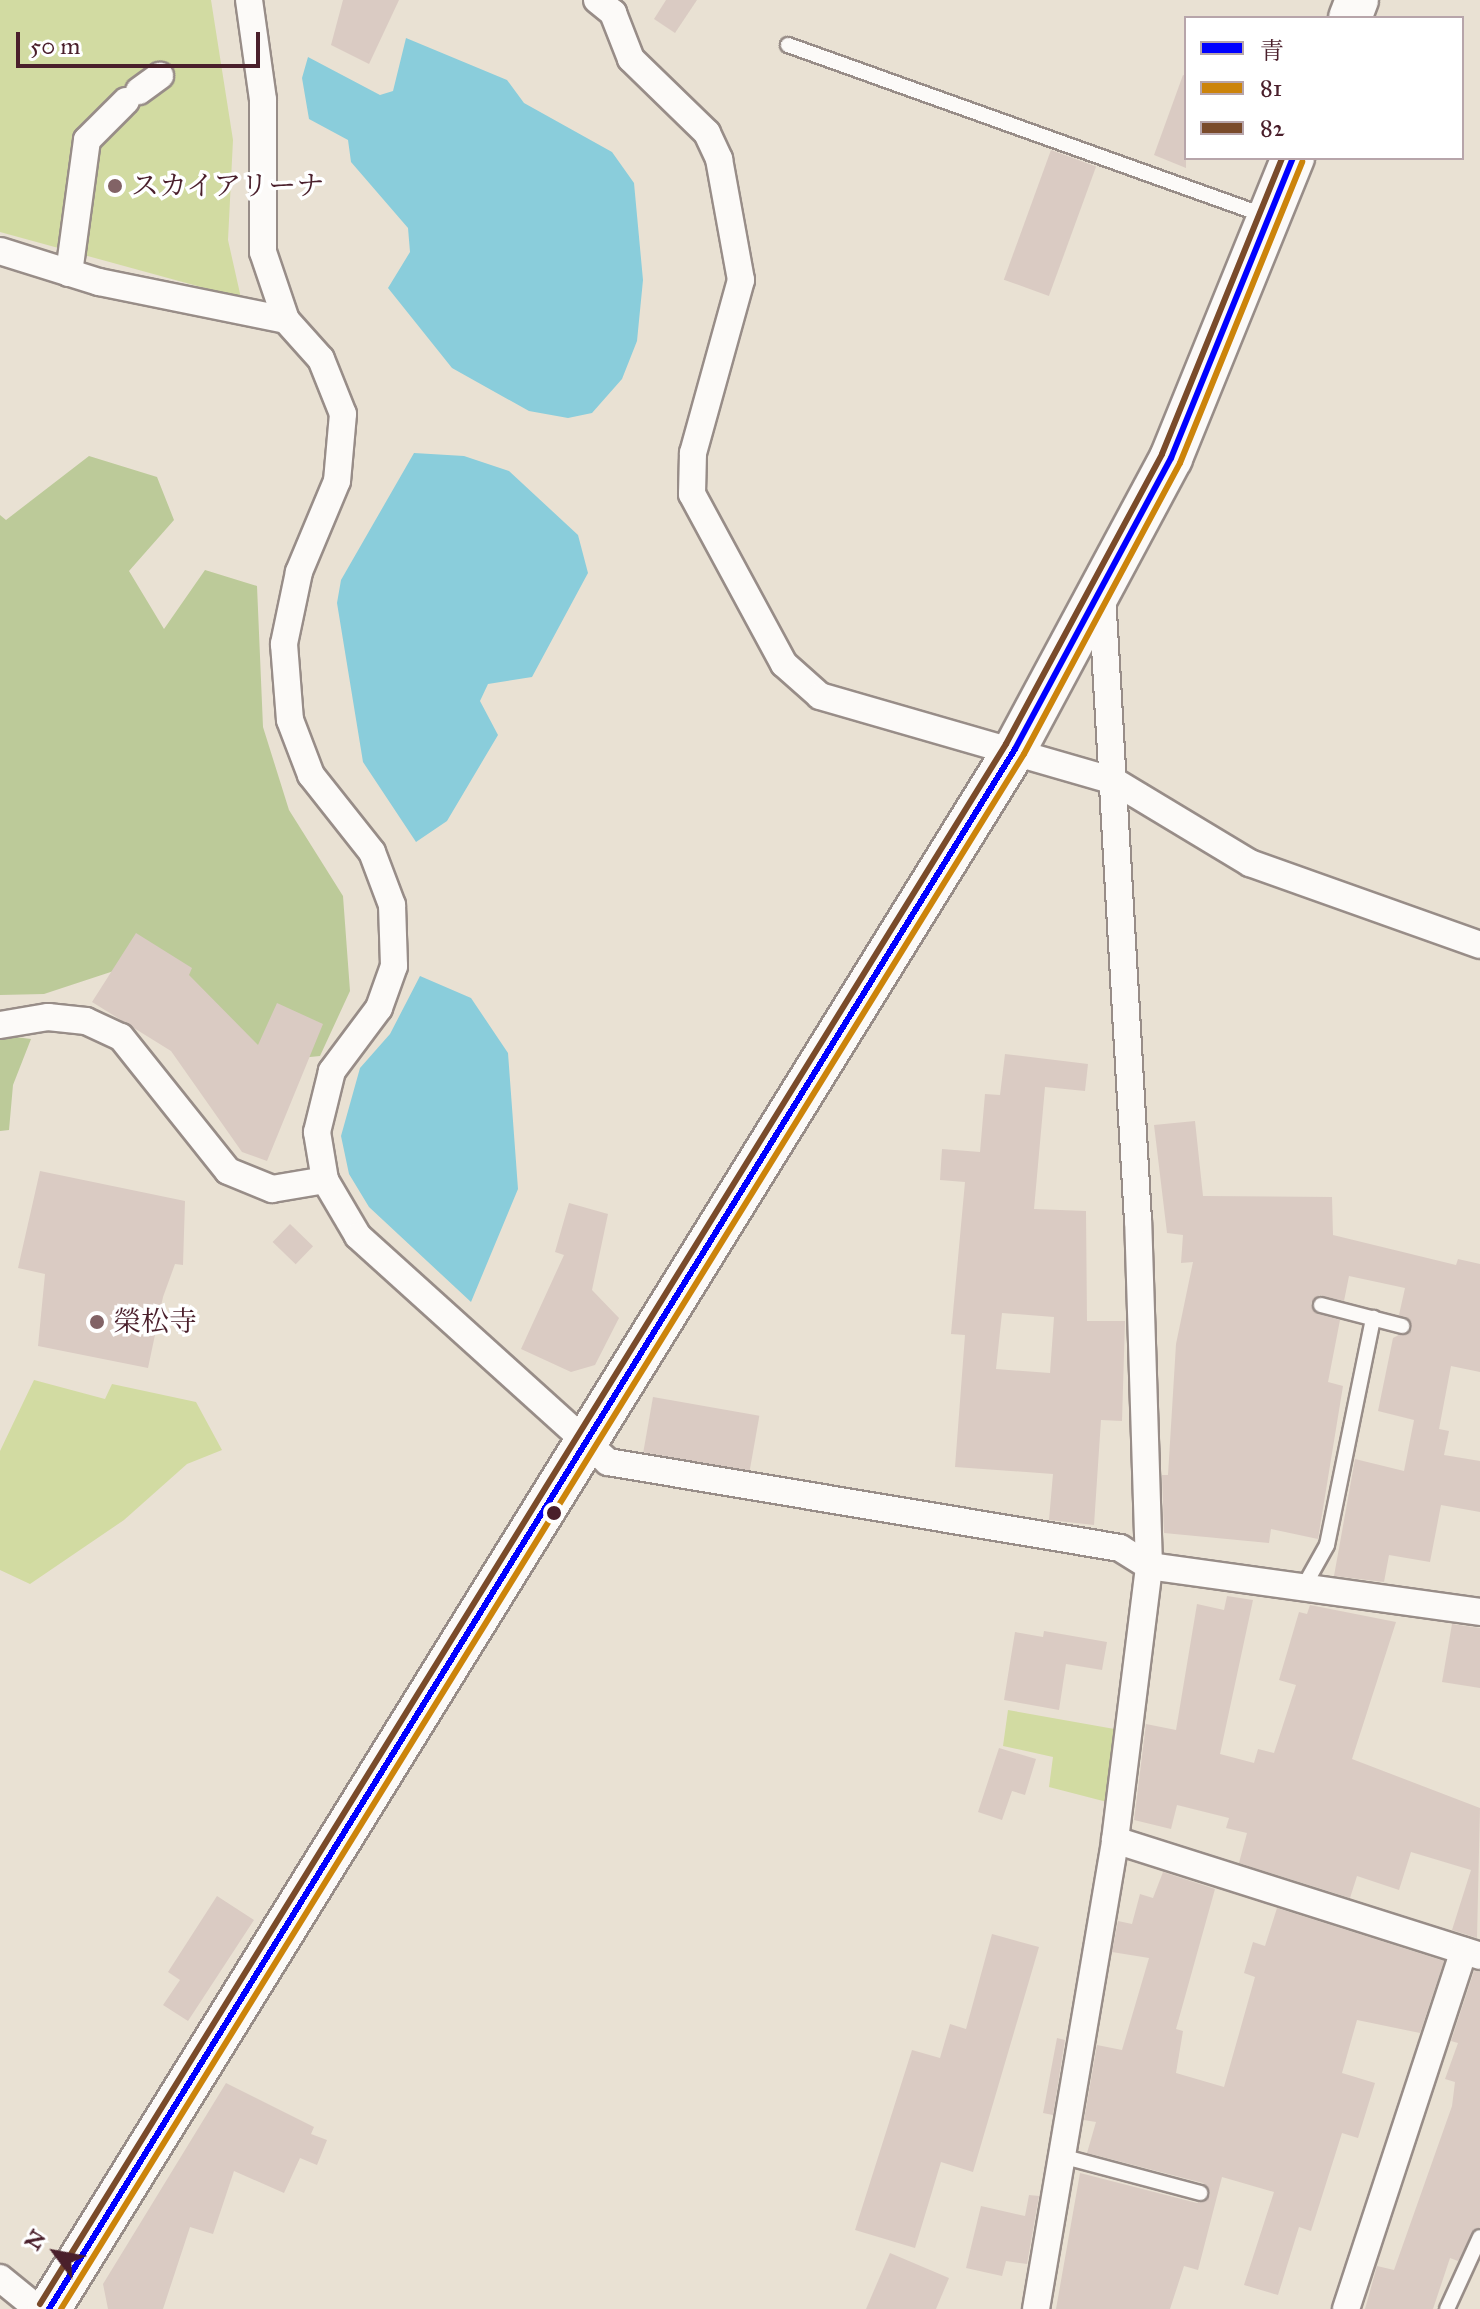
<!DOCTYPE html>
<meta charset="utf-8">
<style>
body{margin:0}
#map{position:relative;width:1480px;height:2309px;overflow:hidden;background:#e9e1d3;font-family:"IM FELL Great Primer","Noto Serif JP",serif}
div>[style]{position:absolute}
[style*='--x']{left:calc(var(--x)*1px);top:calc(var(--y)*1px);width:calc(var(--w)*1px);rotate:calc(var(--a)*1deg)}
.green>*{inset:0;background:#d2dba2}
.forest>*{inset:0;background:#bcca99}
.water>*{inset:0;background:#8acddb}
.building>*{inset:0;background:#dacbc3;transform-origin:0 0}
.roads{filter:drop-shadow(2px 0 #988d88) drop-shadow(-2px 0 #988d88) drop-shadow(0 2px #988d88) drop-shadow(0 -2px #988d88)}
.service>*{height:14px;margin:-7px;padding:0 7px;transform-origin:7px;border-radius:7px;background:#fcfaf8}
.minor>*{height:26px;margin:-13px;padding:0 13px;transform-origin:13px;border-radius:13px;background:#fcfaf8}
.primary>*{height:42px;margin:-21px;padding:0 21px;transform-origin:21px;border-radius:21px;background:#fcfaf8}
.bus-1>*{height:6px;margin:-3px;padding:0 3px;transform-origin:3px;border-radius:3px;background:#00f}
.bus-2>*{height:6px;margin:-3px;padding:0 3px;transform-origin:3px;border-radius:3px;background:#cc840b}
.bus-3>*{height:6px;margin:-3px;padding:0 3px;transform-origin:3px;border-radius:3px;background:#7a4b2a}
.dots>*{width:22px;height:22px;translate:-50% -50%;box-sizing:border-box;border:4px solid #fff;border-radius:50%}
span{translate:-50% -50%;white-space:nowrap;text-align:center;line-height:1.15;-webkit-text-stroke:7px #fff;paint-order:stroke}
.poi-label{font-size:28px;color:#4a1f2b}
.left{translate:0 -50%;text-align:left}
.legend{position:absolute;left:1184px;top:16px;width:280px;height:144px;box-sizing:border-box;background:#fff;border:2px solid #b7a5aa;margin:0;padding:10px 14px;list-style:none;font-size:24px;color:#4a1f2b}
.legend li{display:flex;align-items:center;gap:16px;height:40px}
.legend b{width:40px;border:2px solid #b7a5aa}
.north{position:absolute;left:16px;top:2213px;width:80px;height:80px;-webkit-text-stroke:6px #fff;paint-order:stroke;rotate:302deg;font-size:22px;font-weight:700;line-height:32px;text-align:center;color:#4a1f2b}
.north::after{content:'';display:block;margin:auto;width:28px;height:36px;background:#4a1f2b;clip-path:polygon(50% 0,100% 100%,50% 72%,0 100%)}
.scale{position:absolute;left:16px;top:32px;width:244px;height:36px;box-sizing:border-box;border:4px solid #4a1f2b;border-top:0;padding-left:10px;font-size:24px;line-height:28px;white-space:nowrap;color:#4a1f2b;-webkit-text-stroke:6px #fff;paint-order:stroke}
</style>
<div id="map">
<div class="green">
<i style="clip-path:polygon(0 0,211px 0,233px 140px,228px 240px,241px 298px,0 232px)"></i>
<i style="clip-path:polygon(34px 1380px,105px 1399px,112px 1384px,196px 1402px,222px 1450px,187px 1464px,124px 1520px,30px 1584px,0 1570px,0 1451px)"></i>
<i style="clip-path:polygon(1008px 1710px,1120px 1730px,1107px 1802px,1049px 1787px,1053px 1757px,1003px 1746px)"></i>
</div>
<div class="forest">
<i style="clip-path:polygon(89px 456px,157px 477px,174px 520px,129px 571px,164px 629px,205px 570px,257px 586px,263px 727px,289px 810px,343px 896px,350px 991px,320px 1056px,270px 1061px,138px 963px,44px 994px,0 995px,0 515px,6px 520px)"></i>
<i style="clip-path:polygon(0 1035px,31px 1039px,13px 1085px,9px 1130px,0 1131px)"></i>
</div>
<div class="water">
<i style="clip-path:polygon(406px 38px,507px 80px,524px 103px,612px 152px,634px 183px,643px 280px,637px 341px,622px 379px,592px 413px,568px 418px,529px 411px,452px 368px,388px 288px,410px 252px,408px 228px,351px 162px,348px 140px,309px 119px,302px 78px,308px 57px,380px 95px,393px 91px)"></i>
<i style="clip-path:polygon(414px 453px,464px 456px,509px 471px,578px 535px,588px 573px,532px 677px,488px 684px,480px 701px,498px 735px,447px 821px,416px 842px,363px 762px,337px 603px,341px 580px)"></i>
<i style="clip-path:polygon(420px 976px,471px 998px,508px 1053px,518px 1189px,471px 1302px,369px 1207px,349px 1174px,341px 1136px,360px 1068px,390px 1034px)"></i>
</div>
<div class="building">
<i style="clip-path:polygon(343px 0,399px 0,369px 64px,331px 45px)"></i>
<i style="clip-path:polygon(666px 0,697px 0,675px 33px,654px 19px)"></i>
<i style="clip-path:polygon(1183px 75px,1186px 76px,1186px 168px,1154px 155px)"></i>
<i style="left:1051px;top:150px;width:48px;height:138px;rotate:20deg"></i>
<i style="clip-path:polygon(136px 933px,192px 968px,189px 975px,258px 1045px,277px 1003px,323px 1024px,267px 1161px,242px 1152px,171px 1051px,92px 1002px)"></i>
<i style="clip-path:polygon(evenodd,1005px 1054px,1088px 1064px,1085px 1091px,1045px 1087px,1034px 1209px,1086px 1211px,1087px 1321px,1125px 1321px,1122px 1421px,1101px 1420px,1094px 1525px,1049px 1520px,1053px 1474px,955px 1467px,965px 1335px,951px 1334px,965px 1182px,940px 1180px,942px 1149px,980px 1152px,985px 1094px,1000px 1095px,1005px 1054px,1002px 1313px,1054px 1317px,1050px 1373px,996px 1369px,1002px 1313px)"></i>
<i style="clip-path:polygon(1195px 1121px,1203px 1196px,1332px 1197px,1333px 1235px,1456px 1265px,1458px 1259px,1480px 1264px,1480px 1372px,1451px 1366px,1439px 1429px,1449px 1431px,1444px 1455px,1480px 1461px,1480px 1512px,1441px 1505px,1430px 1562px,1389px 1555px,1384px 1582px,1334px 1576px,1355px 1459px,1404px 1471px,1414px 1420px,1378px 1411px,1393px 1338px,1412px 1328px,1399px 1315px,1405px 1288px,1349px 1276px,1344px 1301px,1319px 1295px,1311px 1303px,1315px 1313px,1340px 1320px,1328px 1382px,1343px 1386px,1318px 1539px,1271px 1529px,1269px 1543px,1164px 1533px,1162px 1475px,1168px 1475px,1176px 1344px,1193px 1262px,1181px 1263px,1183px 1235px,1167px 1233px,1154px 1125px)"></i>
<i style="clip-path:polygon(40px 1171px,185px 1201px,183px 1265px,175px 1264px,163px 1297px,148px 1368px,38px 1346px,45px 1274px,18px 1268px)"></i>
<i style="clip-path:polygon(569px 1203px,608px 1214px,592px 1290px,619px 1318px,595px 1365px,571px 1372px,521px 1349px,564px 1255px,555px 1252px)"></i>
<i style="left:290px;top:1224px;width:32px;height:25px;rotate:44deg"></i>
<i style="left:653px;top:1397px;width:108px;height:56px;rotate:10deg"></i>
<i style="clip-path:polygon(1227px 1596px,1253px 1600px,1220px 1754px,1254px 1763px,1258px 1749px,1274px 1753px,1296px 1685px,1279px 1680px,1299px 1612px,1307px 1614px,1310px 1605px,1396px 1622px,1352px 1759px,1480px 1808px,1477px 1938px,1452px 1930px,1471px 1870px,1411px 1852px,1399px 1890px,1357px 1876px,1350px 1898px,1239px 1863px,1247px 1833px,1226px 1828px,1229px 1818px,1177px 1805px,1171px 1829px,1134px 1820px,1146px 1724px,1176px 1730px,1197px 1604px,1224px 1610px)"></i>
<i style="clip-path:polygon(1452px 1624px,1480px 1628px,1480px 1688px,1442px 1682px)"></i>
<i style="clip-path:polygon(1044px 1631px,1107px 1642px,1102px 1670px,1066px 1664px,1059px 1710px,1004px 1700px,1015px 1632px,1043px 1637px)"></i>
<i style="clip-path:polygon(999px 1748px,1036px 1759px,1025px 1795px,1012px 1791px,1002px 1820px,978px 1812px)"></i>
<i style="clip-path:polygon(1163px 1872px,1215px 1889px,1176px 2029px,1183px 2031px,1176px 2073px,1224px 2087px,1255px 1977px,1244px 1973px,1253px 1942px,1265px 1946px,1277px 1908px,1444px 1961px,1420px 2033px,1357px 2020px,1342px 2073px,1375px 2083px,1358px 2138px,1342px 2133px,1311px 2231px,1299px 2227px,1278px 2295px,1244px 2285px,1274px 2192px,1222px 2177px,1198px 2270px,1184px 2266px,1170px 2309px,1056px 2309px,1080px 2173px,1197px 2203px,1210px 2195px,1203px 2183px,1087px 2153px,1096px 2122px,1084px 2120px,1097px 2045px,1122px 2050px,1149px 1958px,1112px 1952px,1118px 1921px,1132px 1924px,1140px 1894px,1153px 1898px)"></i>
<i style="clip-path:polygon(217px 1896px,254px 1920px,188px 2021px,163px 2005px,180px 1980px,168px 1972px)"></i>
<i style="clip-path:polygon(992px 1934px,1039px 1947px,973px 2172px,941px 2162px,915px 2248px,855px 2230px,912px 2050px,940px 2058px,950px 2024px,966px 2029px)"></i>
<i style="clip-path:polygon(1474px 1971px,1480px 1972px,1480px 2227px,1458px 2261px,1450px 2258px,1433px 2309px,1365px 2309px,1377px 2266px,1394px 2270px,1452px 2106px,1455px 2082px,1445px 2079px,1458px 2043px,1451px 2041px)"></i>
<i style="clip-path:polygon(1057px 2038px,1065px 2040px,1053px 2115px,1043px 2113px)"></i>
<i style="clip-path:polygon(226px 2083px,314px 2127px,311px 2134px,327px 2140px,317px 2165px,300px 2158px,284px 2193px,234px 2171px,213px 2234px,190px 2227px,163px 2309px,108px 2309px,103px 2284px)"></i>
<i style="clip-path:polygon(1029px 2195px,1039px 2196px,1027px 2264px,1006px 2261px,1002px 2276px,966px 2268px,981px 2206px,1025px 2216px)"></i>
<i style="clip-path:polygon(890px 2253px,949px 2278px,936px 2309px,866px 2309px)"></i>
</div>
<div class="roads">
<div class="service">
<i style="--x:788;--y:45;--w:508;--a:19.68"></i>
<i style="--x:1321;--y:1305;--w:84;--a:14.5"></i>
<i style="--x:1303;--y:1588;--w:49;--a:-60.8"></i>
<i style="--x:1327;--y:1545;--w:232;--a:-78.5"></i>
<i style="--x:1065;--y:2157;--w:140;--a:14.9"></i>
<i style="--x:1447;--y:2309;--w:79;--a:-65.4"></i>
</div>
<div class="minor">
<i style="--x:249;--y:0;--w:101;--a:82"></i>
<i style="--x:263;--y:100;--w:152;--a:90"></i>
<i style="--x:263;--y:252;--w:72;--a:71.3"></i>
<i style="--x:286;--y:320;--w:52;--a:48.1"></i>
<i style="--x:321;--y:359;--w:59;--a:68.2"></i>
<i style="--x:343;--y:414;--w:67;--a:95.1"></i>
<i style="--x:337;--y:481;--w:99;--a:112.7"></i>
<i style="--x:299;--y:572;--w:74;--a:101.8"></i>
<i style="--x:284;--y:644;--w:76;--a:85.5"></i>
<i style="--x:290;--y:720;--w:59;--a:69.1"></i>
<i style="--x:311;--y:775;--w:98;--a:51.6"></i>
<i style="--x:372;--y:852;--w:57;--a:69.3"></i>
<i style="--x:392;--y:905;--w:61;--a:88.1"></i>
<i style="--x:394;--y:966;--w:45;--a:109.7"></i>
<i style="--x:379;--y:1008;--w:79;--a:126.7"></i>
<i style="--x:332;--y:1071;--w:63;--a:103.8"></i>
<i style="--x:317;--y:1132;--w:49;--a:80.5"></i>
<i style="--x:325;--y:1180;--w:65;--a:59.5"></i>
<i style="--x:358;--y:1236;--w:337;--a:42.1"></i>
<i style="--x:608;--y:1462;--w:519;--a:9.53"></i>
<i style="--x:1120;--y:1548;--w:34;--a:32"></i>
<i style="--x:1149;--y:1566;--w:334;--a:7.9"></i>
<i style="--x:597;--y:0;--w:21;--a:39"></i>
<i style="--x:613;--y:13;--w:49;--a:68.6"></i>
<i style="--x:631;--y:59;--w:106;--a:44.2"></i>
<i style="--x:707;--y:133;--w:29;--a:65"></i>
<i style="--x:719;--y:159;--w:123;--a:79.7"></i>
<i style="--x:741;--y:280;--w:180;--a:105.5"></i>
<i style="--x:693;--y:453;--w:41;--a:91.4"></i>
<i style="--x:692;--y:494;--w:193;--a:61.6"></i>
<i style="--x:784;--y:664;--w:48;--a:41.6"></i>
<i style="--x:820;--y:696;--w:306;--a:16.1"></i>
<i style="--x:1114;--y:781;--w:159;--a:31.1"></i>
<i style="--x:1250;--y:863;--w:244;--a:19.6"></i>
<i style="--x:139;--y:91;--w:26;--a:-36"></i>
<i style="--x:0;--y:251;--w:104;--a:17.4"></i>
<i style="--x:99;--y:282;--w:191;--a:11.5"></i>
<i style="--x:69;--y:273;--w:134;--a:-82.3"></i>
<i style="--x:87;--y:140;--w:55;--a:-45"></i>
<i style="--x:0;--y:1025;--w:49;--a:-9.5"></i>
<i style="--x:48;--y:1017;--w:38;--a:6"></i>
<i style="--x:86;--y:1021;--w:38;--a:25"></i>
<i style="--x:121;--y:1037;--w:171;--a:51.4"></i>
<i style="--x:228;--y:1171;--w:48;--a:22.2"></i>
<i style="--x:272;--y:1189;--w:54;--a:-9.6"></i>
<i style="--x:1115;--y:1840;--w:383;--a:17.6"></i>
<i style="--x:0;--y:2278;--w:49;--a:39.2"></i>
<i style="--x:1036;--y:2309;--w:476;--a:-80.4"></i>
<i style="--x:1115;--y:1840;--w:276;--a:-82.9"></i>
<i style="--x:1149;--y:1566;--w:345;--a:-91.8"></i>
<i style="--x:1138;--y:1221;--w:627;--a:-93.29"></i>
<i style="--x:1346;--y:2309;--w:377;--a:-71.8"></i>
</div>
<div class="primary">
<i style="--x:1350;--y:18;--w:19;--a:-69"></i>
<i style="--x:49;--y:2309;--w:1835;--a:-58.23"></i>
<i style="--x:1015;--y:749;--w:330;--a:-61.8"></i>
<i style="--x:1171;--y:458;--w:324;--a:-67.9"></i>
</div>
</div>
<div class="bus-1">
<i style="--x:49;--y:2309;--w:1835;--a:-58.23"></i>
<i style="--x:1015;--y:749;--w:330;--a:-61.8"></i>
<i style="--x:1171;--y:458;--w:324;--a:-67.9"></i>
</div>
<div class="bus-2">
<i style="--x:61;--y:2309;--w:1829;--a:-58.23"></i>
<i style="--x:1024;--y:754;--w:330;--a:-61.8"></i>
<i style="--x:1180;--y:463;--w:325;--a:-67.9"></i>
</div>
<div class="bus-3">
<i style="--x:40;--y:2304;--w:1835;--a:-58.23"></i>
<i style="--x:1006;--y:744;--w:329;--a:-61.7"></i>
<i style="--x:1162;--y:454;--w:319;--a:-67.9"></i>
</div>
<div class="dots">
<i style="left:115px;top:186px;background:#826366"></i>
<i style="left:97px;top:1322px;background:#826366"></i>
<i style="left:554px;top:1513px;background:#4a1f2b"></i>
</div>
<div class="poi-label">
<span class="left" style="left:131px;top:186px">スカイアリーナ</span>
<span class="left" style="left:113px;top:1322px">榮松寺</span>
</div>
<ul class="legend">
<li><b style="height:10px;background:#00f"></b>青</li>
<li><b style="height:10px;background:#cc840b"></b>81</li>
<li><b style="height:10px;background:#7a4b2a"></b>82</li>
</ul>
<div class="north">N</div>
<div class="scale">50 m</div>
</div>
